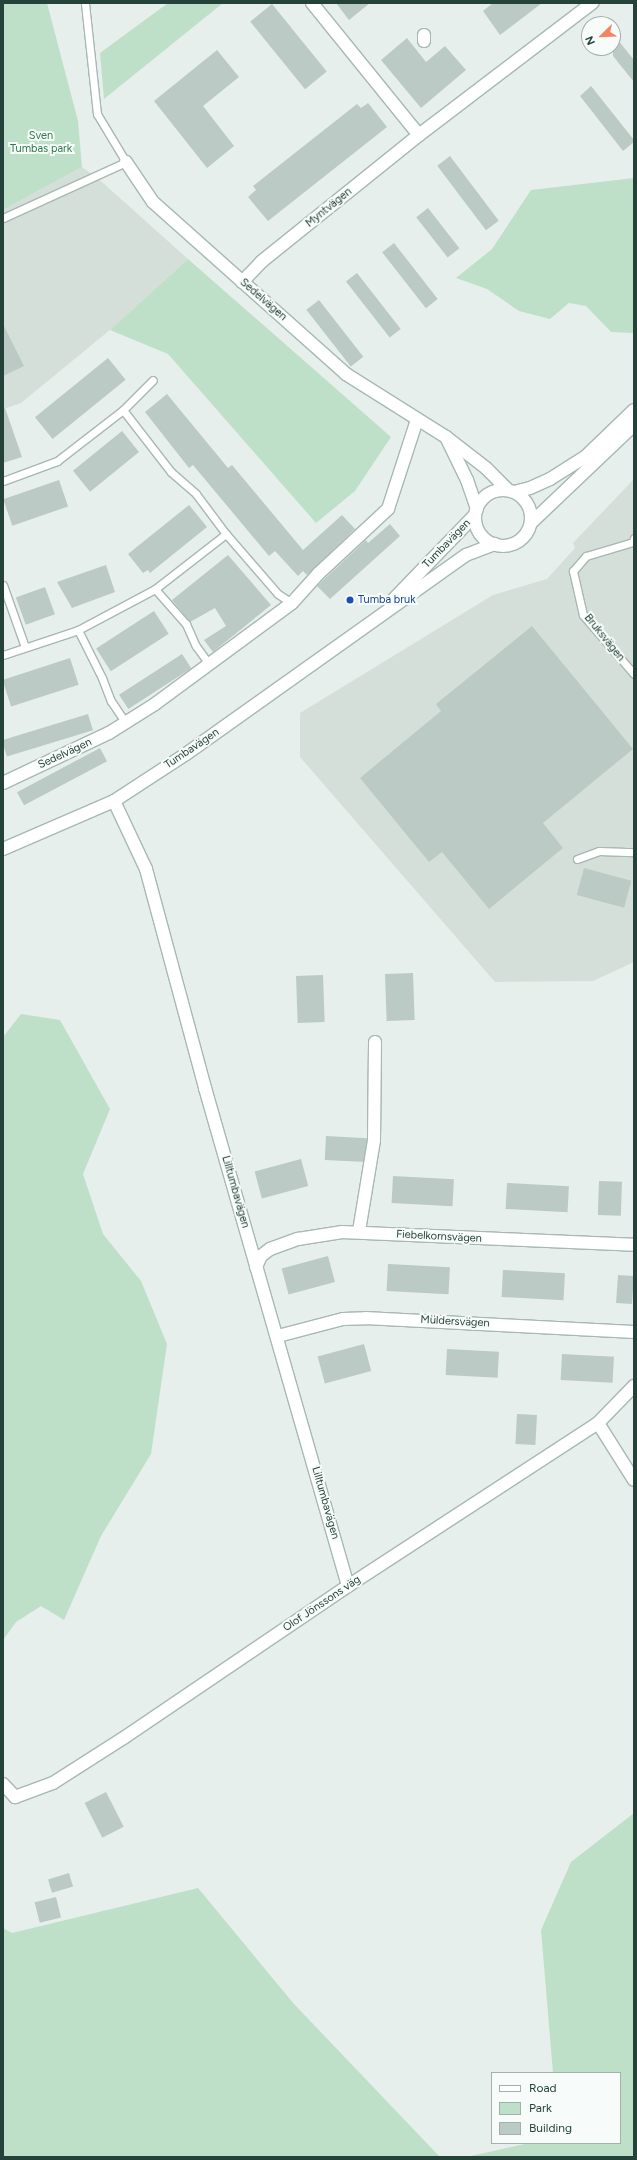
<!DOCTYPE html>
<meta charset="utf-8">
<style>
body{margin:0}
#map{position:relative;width:637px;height:2160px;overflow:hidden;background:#e6efeb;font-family:Figtree,sans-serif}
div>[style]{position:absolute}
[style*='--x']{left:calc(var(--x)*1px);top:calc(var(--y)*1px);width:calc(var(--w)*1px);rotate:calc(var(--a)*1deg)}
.built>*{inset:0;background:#d4dfda}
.green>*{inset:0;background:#bfe0c8}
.building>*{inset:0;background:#bbcac4;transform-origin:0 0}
.roads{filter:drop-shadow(1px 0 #a8b8b2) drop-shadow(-1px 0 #a8b8b2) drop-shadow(0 1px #a8b8b2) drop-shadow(0 -1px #a8b8b2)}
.lane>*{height:7px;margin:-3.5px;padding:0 3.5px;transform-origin:3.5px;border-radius:3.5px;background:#fff}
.street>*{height:12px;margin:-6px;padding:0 6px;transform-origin:6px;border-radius:6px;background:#fff}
.secondary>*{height:12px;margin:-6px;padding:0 6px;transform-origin:6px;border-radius:6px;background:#fff}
.secondary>.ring{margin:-6px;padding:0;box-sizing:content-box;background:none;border:12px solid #fff;border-radius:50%}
.dots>*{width:11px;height:11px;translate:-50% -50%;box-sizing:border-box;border:2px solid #f7fbf9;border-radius:50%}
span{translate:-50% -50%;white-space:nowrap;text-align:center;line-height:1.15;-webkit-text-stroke:4px #f7fbf9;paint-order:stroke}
.park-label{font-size:11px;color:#2d7a4b}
.street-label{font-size:11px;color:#24423a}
.transit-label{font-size:11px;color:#164399}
.left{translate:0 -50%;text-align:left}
.frame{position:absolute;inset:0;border:4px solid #24423a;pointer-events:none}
.legend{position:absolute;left:491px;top:2072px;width:130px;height:72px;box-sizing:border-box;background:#f7fbf9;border:1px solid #a3b1ad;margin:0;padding:5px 7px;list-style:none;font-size:12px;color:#24423a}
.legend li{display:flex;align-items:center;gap:8px;height:20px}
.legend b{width:20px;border:1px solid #a3b1ad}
.north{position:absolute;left:581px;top:16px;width:40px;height:40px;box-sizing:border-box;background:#f7fbf9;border:1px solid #a3b1ad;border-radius:50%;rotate:247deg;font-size:11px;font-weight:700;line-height:16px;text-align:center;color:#24423a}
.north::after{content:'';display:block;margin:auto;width:14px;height:18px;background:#f4845f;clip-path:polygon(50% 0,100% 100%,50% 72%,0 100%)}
</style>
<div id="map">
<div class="built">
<i style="clip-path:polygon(82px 167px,103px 183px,188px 259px,110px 330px,21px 403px,3px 409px,3px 210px)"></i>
<i style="clip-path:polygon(634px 479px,634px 962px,593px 981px,495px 982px,300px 757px,300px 713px,493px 595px,547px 579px,575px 548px,573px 543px)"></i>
</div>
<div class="green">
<i style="clip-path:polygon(3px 3px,47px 3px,78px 121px,82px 167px,3px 210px)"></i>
<i style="clip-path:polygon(168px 3px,223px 3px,104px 99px,100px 53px)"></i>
<i style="clip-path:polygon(634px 178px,634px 332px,632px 333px,611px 332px,586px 306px,569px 303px,550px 319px,519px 311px,487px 289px,456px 278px,492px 249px,531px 190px)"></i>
<i style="clip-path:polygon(188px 259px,391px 437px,355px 491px,316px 523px,168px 354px,110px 330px)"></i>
<i style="clip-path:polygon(21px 1014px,60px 1020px,110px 1109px,83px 1174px,103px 1234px,141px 1281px,167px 1344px,151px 1454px,101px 1536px,64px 1620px,41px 1606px,16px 1622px,3px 1640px,3px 1037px)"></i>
<i style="clip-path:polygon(634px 1813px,634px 2157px,466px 2157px,529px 2143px,620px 2143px,620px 2073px,553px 2073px,541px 1930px,571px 1862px)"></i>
<i style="clip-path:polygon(198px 1888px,294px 2004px,440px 2157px,3px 2157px,3px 1928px,12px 1933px)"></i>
</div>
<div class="building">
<i style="clip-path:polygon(336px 3px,370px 3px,349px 20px)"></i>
<i style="clip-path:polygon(493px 3px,542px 3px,500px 35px,483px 11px)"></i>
<i style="left:272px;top:4px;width:87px;height:28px;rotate:51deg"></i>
<i style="clip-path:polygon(613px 34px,634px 60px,634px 82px,613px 56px)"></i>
<i style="clip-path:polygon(407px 38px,426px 62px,445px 46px,466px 70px,421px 108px,381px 60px)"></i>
<i style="clip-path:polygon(217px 50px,239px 77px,203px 106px,234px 146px,207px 168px,154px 101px)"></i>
<i style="clip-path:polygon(591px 86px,634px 140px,634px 142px,623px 151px,580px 96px)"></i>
<i style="clip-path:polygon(368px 103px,387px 127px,268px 221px,248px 197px,256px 190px,253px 186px,357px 104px,361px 108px)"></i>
<i style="left:450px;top:156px;width:81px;height:16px;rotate:53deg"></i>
<i style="left:428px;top:208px;width:51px;height:15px;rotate:52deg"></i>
<i style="left:394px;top:243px;width:71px;height:15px;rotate:52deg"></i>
<i style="left:357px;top:273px;width:71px;height:14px;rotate:52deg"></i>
<i style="left:319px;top:300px;width:72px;height:16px;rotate:52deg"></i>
<i style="clip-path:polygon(3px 324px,24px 366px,3px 376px)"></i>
<i style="left:108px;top:358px;width:28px;height:94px;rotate:51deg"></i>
<i style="clip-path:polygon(167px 394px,228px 468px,232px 465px,303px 550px,342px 515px,355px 529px,307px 575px,303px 571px,298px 576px,275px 551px,269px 556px,193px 465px,189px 468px,145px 412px)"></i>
<i style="clip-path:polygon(3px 408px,5px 408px,22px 457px,3px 463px)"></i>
<i style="left:122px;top:431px;width:27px;height:63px;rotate:51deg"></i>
<i style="left:59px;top:480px;width:28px;height:59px;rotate:71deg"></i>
<i style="clip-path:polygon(189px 505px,207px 527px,150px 573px,148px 570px,143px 573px,128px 554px)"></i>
<i style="clip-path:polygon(390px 524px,400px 536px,330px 599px,317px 586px,366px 540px,368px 543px)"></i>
<i style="clip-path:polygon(228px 555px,271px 605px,213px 652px,204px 640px,226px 626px,215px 608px,190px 622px,172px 600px)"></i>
<i style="clip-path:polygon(106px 565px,115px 592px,72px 608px,57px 582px)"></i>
<i style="left:45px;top:587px;width:29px;height:31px;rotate:70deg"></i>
<i style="left:154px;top:611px;width:27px;height:69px;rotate:57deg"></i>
<i style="clip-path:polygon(532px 626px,633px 749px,543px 823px,563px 848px,489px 909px,442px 852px,429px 862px,360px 778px,441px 711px,436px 704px)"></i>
<i style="left:182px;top:654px;width:17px;height:75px;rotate:57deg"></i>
<i style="left:70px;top:658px;width:28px;height:71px;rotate:72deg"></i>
<i style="left:88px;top:714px;width:17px;height:90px;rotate:73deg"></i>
<i style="left:100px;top:748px;width:15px;height:94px;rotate:62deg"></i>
<i style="left:584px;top:868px;width:49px;height:28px;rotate:15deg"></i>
<i style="left:413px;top:973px;width:47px;height:28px;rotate:88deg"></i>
<i style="left:323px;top:975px;width:47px;height:27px;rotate:88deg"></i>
<i style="left:326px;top:1136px;width:41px;height:24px;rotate:3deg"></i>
<i style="left:301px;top:1159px;width:28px;height:48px;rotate:75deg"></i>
<i style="left:393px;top:1176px;width:61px;height:27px;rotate:3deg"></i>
<i style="left:599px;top:1181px;width:23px;height:34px;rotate:2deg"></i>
<i style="left:507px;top:1183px;width:62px;height:26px;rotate:3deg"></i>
<i style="left:328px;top:1256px;width:27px;height:48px;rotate:75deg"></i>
<i style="left:388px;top:1264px;width:62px;height:27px;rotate:3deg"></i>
<i style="left:503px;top:1270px;width:62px;height:27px;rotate:3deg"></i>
<i style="left:618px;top:1275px;width:16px;height:28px;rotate:4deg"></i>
<i style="left:364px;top:1344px;width:28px;height:48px;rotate:75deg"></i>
<i style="left:447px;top:1349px;width:52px;height:26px;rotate:3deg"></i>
<i style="left:562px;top:1354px;width:52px;height:26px;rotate:3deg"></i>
<i style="left:517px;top:1414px;width:20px;height:30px;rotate:3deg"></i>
<i style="left:106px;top:1792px;width:39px;height:24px;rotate:63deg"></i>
<i style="left:69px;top:1873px;width:14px;height:22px;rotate:73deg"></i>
<i style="left:56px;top:1897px;width:21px;height:22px;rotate:76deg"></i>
</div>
<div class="roads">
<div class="lane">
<i style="--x:3;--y:218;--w:135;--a:-24.5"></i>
<i style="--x:126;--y:162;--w:56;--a:-121.1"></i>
<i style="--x:97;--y:114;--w:112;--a:-96.2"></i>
<i style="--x:123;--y:410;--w:78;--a:52.3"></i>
<i style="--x:171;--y:472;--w:33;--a:41"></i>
<i style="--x:196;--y:494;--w:50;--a:53.1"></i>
<i style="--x:226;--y:534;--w:79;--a:49.1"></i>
<i style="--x:278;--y:594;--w:17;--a:33"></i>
<i style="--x:3;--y:481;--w:58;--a:-20.3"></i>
<i style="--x:57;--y:461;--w:83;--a:-37.7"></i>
<i style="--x:123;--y:410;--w:42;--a:-45"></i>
<i style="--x:634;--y:538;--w:4;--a:104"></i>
<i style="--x:633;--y:542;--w:49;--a:163.4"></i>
<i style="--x:586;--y:556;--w:20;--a:131"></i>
<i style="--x:573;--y:571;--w:45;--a:77.2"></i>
<i style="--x:583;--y:615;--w:78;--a:49.2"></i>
<i style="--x:3;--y:585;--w:66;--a:70.5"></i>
<i style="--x:155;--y:589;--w:47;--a:48.5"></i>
<i style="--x:186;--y:624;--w:24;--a:66"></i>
<i style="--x:196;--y:646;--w:22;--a:54"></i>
<i style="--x:78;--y:630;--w:54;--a:63.4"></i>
<i style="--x:102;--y:678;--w:25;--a:69"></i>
<i style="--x:111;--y:701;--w:25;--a:56"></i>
<i style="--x:3;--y:655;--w:79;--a:-18.4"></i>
<i style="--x:78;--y:630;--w:87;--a:-28"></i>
<i style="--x:155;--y:589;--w:90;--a:-37.8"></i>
<i style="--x:577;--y:859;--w:23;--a:-20"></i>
<i style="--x:599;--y:851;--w:35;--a:2"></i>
</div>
<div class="street">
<i style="--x:312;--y:3;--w:170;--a:51"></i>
<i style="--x:424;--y:41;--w:6;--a:-90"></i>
<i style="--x:126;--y:162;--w:48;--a:56"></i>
<i style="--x:153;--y:202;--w:259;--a:41.7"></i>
<i style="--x:346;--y:374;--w:118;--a:32.2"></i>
<i style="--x:242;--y:282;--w:28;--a:-46"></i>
<i style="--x:261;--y:262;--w:203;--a:-38.8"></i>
<i style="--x:419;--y:135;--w:218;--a:-37.3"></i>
<i style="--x:477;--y:509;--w:31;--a:-109"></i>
<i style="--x:467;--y:480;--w:48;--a:-116"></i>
<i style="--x:446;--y:437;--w:51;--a:37.8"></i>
<i style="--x:486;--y:468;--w:31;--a:45"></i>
<i style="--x:3;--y:783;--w:117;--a:-25.3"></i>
<i style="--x:109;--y:733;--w:54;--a:-32.2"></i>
<i style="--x:155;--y:704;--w:170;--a:-36.4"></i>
<i style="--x:292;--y:603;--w:39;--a:-48"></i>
<i style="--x:318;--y:574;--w:96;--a:-42.9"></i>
<i style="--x:388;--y:509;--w:94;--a:-72"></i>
<i style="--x:114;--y:801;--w:75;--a:64.8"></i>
<i style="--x:146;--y:869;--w:227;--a:74.9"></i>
<i style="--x:205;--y:1088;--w:518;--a:73.98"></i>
<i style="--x:359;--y:1231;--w:92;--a:-80.6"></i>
<i style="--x:374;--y:1140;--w:98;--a:-89.4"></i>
<i style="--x:256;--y:1267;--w:12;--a:-66"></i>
<i style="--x:261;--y:1256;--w:11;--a:-38"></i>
<i style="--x:270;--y:1249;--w:30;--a:-20"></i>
<i style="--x:298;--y:1239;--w:45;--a:-9"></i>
<i style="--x:342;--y:1232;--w:292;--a:2.5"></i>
<i style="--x:278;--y:1336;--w:67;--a:-14.7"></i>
<i style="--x:343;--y:1319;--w:23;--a:-2"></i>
<i style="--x:366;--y:1318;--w:268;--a:3"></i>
<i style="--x:598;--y:1423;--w:67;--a:57.7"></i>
<i style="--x:3;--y:1784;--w:18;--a:47"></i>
<i style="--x:15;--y:1797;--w:40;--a:-20.2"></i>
<i style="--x:53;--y:1783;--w:85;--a:-32.6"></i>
<i style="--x:125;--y:1737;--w:269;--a:-34.1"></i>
<i style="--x:348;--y:1586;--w:298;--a:-33.1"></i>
<i style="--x:598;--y:1423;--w:52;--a:-45.8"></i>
</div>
<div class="secondary">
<i class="ring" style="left:475px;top:490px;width:44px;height:44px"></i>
<i style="--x:514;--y:492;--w:16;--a:-14"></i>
<i style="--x:530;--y:488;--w:22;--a:-24"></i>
<i style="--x:550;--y:479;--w:41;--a:-32.2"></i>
<i style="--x:585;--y:457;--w:68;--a:-43.8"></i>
<i style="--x:531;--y:523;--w:142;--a:-43.6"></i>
<i style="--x:390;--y:603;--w:122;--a:-46"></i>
<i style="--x:3;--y:849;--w:121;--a:-23.4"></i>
<i style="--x:114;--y:801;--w:86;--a:-33.1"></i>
<i style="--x:186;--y:754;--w:344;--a:-35.4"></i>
<i style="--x:466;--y:555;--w:31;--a:-21"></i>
</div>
</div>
<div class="dots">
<i style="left:350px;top:600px;background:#1a4fb4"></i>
</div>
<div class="park-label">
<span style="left:41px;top:143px">Sven<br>Tumbas park</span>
</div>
<div class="street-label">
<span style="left:329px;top:208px;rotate:-39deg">Myntvägen</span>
<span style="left:263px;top:300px;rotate:41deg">Sedelvägen</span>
<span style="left:447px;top:544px;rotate:-46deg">Tumbavägen</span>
<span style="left:604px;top:638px;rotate:51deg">Bruksvägen</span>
<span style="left:192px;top:749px;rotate:-34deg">Tumbavägen</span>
<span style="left:65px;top:754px;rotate:-25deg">Sedelvägen</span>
<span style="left:235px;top:1192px;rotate:74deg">Lilltumbavägen</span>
<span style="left:439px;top:1237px;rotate:3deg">Fiebelkornsvägen</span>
<span style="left:455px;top:1322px;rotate:3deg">Müldersvägen</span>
<span style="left:325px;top:1503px;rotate:74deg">Lilltumbavägen</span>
<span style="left:322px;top:1604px;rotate:-34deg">Olof Jönssons väg</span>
</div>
<div class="transit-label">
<span class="left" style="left:358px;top:600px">Tumba bruk</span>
</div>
<div class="frame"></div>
<ul class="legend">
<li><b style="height:5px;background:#fff"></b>Road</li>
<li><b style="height:11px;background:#bfe0c8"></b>Park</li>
<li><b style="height:11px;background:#bbcac4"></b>Building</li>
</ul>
<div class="north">N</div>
</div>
